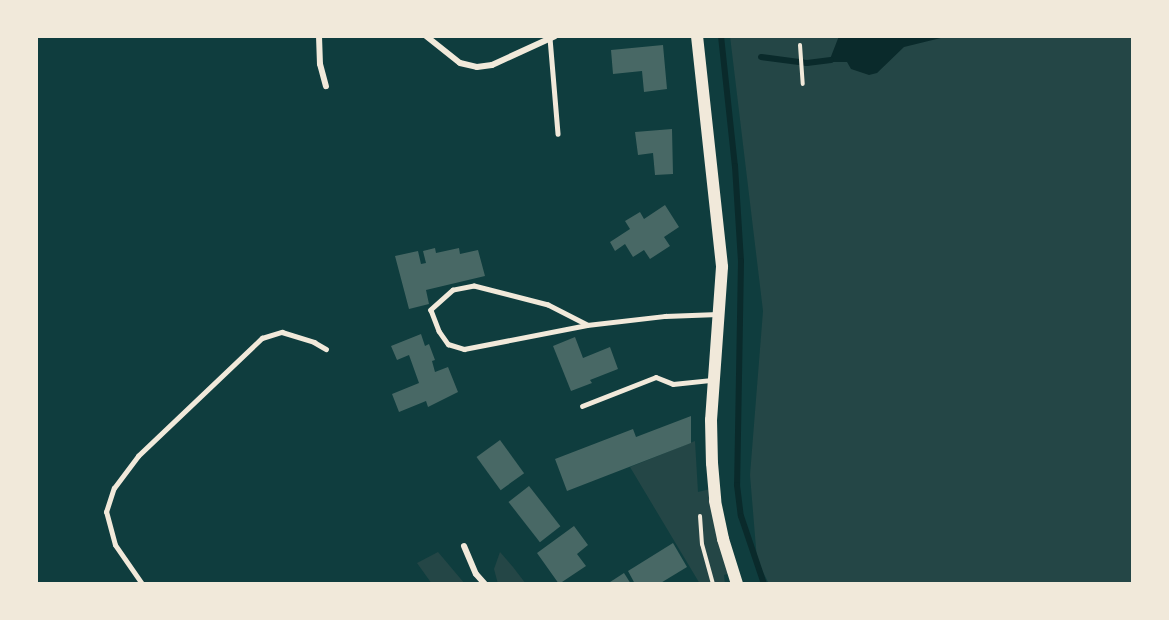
<!DOCTYPE html>
<style>
body{margin:0}
#map{position:relative;width:1169px;height:620px;overflow:hidden;background:#0f3d3e;font-family:Poppins,sans-serif}
div>[style]{position:absolute}
[style*='--x']{left:calc(var(--x)*1px);top:calc(var(--y)*1px);width:calc(var(--w)*1px);rotate:calc(var(--a)*1deg)}
.green>*{inset:0;background:#244646}
.water>*{inset:0;background:#0a2a2b}
.stream>*{height:6px;margin:-3px;padding:0 3px;transform-origin:3px;border-radius:3px;background:#0a2a2b}
.building>*{inset:0;background:#486865;transform-origin:0 0}
.path>*{height:4px;margin:-2px;padding:0 2px;transform-origin:2px;border-radius:2px;background:#f1e9da}
.service>*{height:4.5px;margin:-2.25px;padding:0 2.25px;transform-origin:2.25px;border-radius:2.25px;background:#f1e9da}
.minor>*{height:6px;margin:-3px;padding:0 3px;transform-origin:3px;border-radius:3px;background:#f1e9da}
.secondary>*{height:12px;margin:-6px;padding:0 6px;transform-origin:6px;border-radius:6px;background:#f1e9da}
span{translate:-50% -50%;white-space:nowrap;text-align:center;line-height:1.15;-webkit-text-stroke:4.5px #f1e9da;paint-order:stroke}
.frame{position:absolute;inset:0;border:38px solid #f1e9da;pointer-events:none}
</style>
<div id="map">
<div class="green">
<i style="clip-path:polygon(730px 36px,1133px 36px,1133px 584px,769px 584px,757px 560px,750px 475px,763px 311px)"></i>
<i style="clip-path:polygon(695px 441px,698px 492px,714px 488px,733px 572px,724px 575px,725px 584px,700px 584px,630px 467px)"></i>
<i style="clip-path:polygon(438px 552px,465px 584px,432px 584px,417px 563px)"></i>
<i style="clip-path:polygon(500px 552px,513px 567px,526px 584px,498px 584px,494px 569px)"></i>
</div>
<div class="water">
<i style="clip-path:polygon(839px 36px,949px 36px,904px 47px,877px 73px,869px 75px,851px 69px,847px 62px,824px 62px,830px 59px)"></i>
</div>
<div class="stream">
<i style="--x:721;--y:36;--w:131;--a:83.9"></i>
<i style="--x:735;--y:166;--w:95;--a:86.4"></i>
<i style="--x:741;--y:261;--w:224;--a:91"></i>
<i style="--x:737;--y:485;--w:31;--a:83"></i>
<i style="--x:741;--y:516;--w:72;--a:71.3"></i>
<i style="--x:761;--y:57;--w:46;--a:7.4"></i>
<i style="--x:807;--y:63;--w:24;--a:-7"></i>
</div>
<div class="building">
<i style="clip-path:polygon(663px 45px,667px 89px,644px 92px,642px 71px,613px 74px,611px 50px)"></i>
<i style="clip-path:polygon(672px 129px,673px 174px,655px 175px,653px 153px,638px 155px,635px 132px)"></i>
<i style="clip-path:polygon(665px 205px,679px 227px,664px 237px,670px 246px,650px 259px,644px 250px,633px 257px,625px 244px,615px 251px,610px 242px,630px 229px,625px 221px,640px 212px,644px 219px)"></i>
<i style="clip-path:polygon(435px 248px,436px 253px,459px 248px,460px 254px,478px 250px,485px 276px,426px 290px,429px 304px,409px 309px,395px 256px,418px 251px,421px 264px,426px 263px,423px 251px)"></i>
<i style="clip-path:polygon(421px 334px,425px 346px,429px 344px,435px 360px,432px 361px,435px 372px,448px 367px,458px 392px,428px 407px,426px 401px,399px 412px,392px 394px,419px 383px,409px 355px,397px 360px,391px 346px)"></i>
<i style="clip-path:polygon(575px 337px,583px 358px,610px 347px,618px 369px,590px 380px,592px 383px,571px 391px,553px 346px)"></i>
<i style="clip-path:polygon(691px 416px,691px 443px,567px 491px,555px 459px,633px 429px,636px 437px)"></i>
<i style="left:500px;top:440px;width:41px;height:29px;rotate:54deg"></i>
<i style="left:529px;top:486px;width:51px;height:26px;rotate:52deg"></i>
<i style="clip-path:polygon(574px 526px,588px 545px,577px 554px,586px 566px,559px 584px,537px 553px)"></i>
<i style="clip-path:polygon(673px 543px,687px 567px,659px 584px,635px 584px,628px 571px)"></i>
<i style="clip-path:polygon(624px 573px,631px 584px,607px 584px)"></i>
</div>
<div class="path">
<i style="--x:800;--y:45;--w:39;--a:86"></i>
<i style="--x:700;--y:516;--w:28;--a:86"></i>
<i style="--x:702;--y:544;--w:41;--a:74.6"></i>
</div>
<div class="service">
<i style="--x:550;--y:38;--w:96;--a:85.2"></i>
<i style="--x:587;--y:325;--w:44;--a:-152.9"></i>
<i style="--x:548;--y:305;--w:76;--a:-165.6"></i>
<i style="--x:474;--y:286;--w:21;--a:169"></i>
<i style="--x:453;--y:290;--w:30;--a:138"></i>
<i style="--x:431;--y:310;--w:22;--a:69"></i>
<i style="--x:439;--y:331;--w:16;--a:55"></i>
<i style="--x:448;--y:344;--w:17;--a:17"></i>
<i style="--x:464;--y:349;--w:125;--a:-11"></i>
<i style="--x:587;--y:325;--w:79;--a:-6.6"></i>
<i style="--x:665;--y:316;--w:53;--a:-2.2"></i>
<i style="--x:582;--y:406;--w:79;--a:-21.4"></i>
<i style="--x:656;--y:377;--w:18;--a:22"></i>
<i style="--x:673;--y:384;--w:39;--a:-6"></i>
<i style="--x:142;--y:584;--w:47;--a:-124.7"></i>
<i style="--x:115;--y:545;--w:34;--a:-105"></i>
<i style="--x:106;--y:512;--w:25;--a:-72"></i>
<i style="--x:114;--y:488;--w:40;--a:-53"></i>
<i style="--x:138;--y:456;--w:171;--a:-43.6"></i>
<i style="--x:262;--y:338;--w:21;--a:-17"></i>
<i style="--x:282;--y:332;--w:34;--a:17"></i>
<i style="--x:314;--y:342;--w:14;--a:30"></i>
</div>
<div class="minor">
<i style="--x:319;--y:36;--w:28;--a:88"></i>
<i style="--x:320;--y:64;--w:23;--a:75"></i>
<i style="--x:426;--y:36;--w:43;--a:38.5"></i>
<i style="--x:460;--y:63;--w:17;--a:13"></i>
<i style="--x:477;--y:67;--w:15;--a:-8"></i>
<i style="--x:492;--y:65;--w:69;--a:-24.7"></i>
<i style="--x:464;--y:546;--w:30;--a:67"></i>
<i style="--x:476;--y:574;--w:13;--a:48"></i>
</div>
<div class="secondary">
<i style="--x:697;--y:36;--w:232;--a:83.8"></i>
<i style="--x:722;--y:267;--w:153;--a:94.1"></i>
<i style="--x:711;--y:420;--w:43;--a:88.7"></i>
<i style="--x:712;--y:463;--w:38;--a:85"></i>
<i style="--x:715;--y:501;--w:39;--a:78"></i>
<i style="--x:723;--y:539;--w:47;--a:72.7"></i>
</div>
<div class="frame"></div>
</div>
